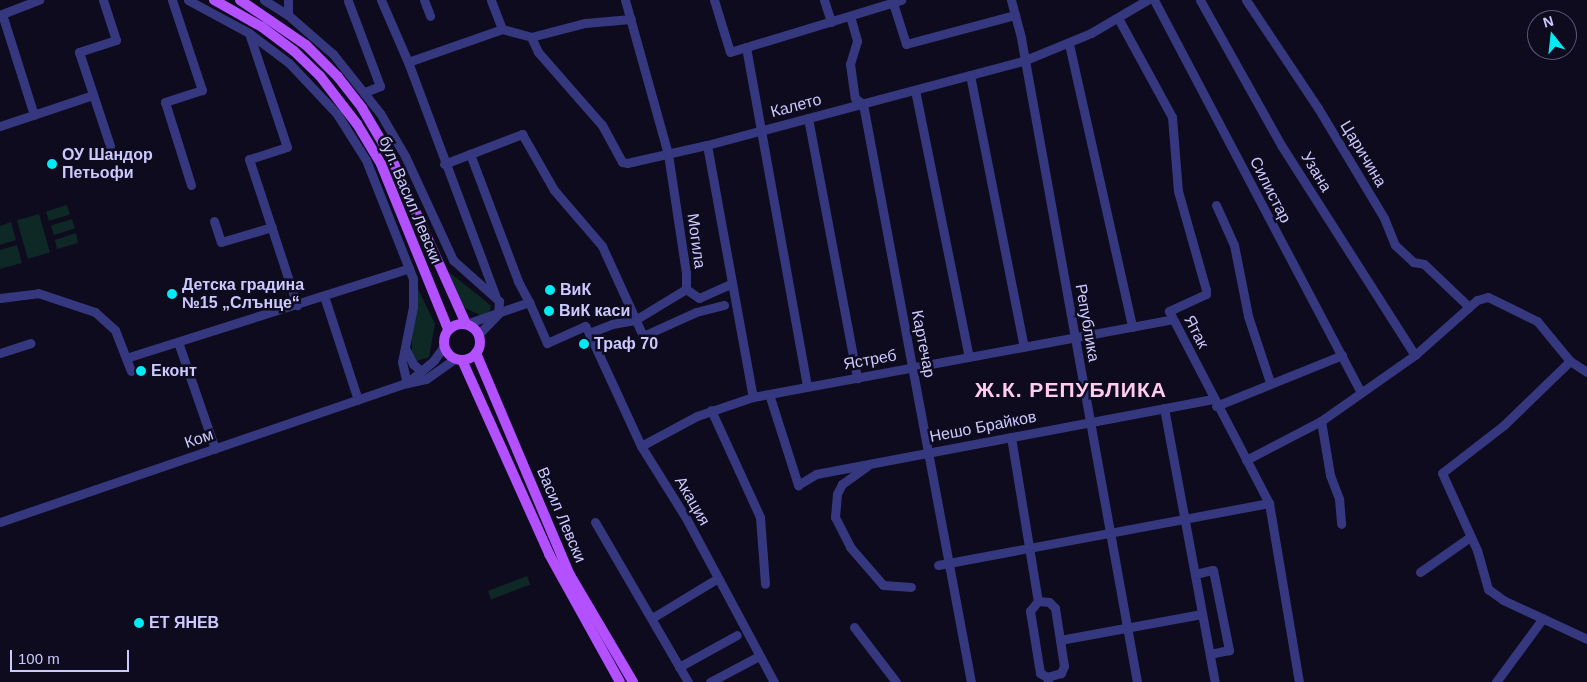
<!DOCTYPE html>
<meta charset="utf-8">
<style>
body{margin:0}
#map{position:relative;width:1587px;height:682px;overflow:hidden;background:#0e0b1e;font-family:Arial,sans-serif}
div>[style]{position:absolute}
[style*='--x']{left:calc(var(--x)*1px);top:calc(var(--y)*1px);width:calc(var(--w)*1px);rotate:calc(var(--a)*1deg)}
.green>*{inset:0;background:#0e2826;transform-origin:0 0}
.minor>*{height:9px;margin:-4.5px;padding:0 4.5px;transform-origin:4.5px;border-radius:4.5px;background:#35377f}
.major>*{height:10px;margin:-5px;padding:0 5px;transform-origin:5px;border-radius:5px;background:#b350ff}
.major>.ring{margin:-5px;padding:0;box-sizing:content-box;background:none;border:10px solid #b350ff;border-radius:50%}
.dots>*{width:14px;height:14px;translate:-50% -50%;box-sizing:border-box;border:2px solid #0e0b1e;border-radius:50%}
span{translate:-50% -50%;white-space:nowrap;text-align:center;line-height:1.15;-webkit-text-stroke:5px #0e0b1e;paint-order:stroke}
.street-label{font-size:16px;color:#ccc9ff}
.poi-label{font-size:16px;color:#ccc9ff;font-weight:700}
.left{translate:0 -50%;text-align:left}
.district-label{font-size:21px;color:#ffcbef;font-weight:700;letter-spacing:1px}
.north{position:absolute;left:1527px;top:10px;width:50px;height:50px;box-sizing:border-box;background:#0e0b1e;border:1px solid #5a5778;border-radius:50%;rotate:344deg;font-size:14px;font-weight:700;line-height:20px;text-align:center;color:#ccc9ff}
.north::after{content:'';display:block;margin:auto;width:18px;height:22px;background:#00ebf4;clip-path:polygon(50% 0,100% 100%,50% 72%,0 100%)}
.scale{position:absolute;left:10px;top:650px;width:119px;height:22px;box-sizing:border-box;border:2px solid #ccc9ff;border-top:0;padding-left:6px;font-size:15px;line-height:18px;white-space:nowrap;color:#ccc9ff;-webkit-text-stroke:4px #0e0b1e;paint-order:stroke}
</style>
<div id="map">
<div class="green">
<i style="left:67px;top:205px;width:10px;height:22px;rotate:73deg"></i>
<i style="left:39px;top:214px;width:40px;height:23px;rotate:74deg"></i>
<i style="left:72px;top:219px;width:10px;height:22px;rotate:73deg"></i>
<i style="clip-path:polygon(11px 222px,16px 240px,0 245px,0 226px)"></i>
<i style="clip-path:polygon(76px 233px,78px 243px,57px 249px,55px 240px)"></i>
<i style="clip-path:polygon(17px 245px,22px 263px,0 269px,0 250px)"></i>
<i style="clip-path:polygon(445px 269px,483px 299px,491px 306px,490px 311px,482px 316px,463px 307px)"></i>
<i style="clip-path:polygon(418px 289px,435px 324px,429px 357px,417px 361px,412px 353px,412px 338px)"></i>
<i style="left:527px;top:576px;width:9px;height:42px;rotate:69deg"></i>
</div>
<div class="minor">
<i style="--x:103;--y:0;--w:42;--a:72"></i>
<i style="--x:116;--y:40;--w:39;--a:162"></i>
<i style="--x:79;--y:52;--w:99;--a:71.7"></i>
<i style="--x:172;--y:0;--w:95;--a:71.6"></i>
<i style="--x:202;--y:90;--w:39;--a:162"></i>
<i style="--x:165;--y:102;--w:87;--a:72.6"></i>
<i style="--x:188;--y:0;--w:69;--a:28.4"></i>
<i style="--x:249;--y:33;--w:50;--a:36.9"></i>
<i style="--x:289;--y:63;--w:70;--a:46.7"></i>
<i style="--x:337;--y:114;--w:54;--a:57.8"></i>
<i style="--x:366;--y:160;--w:128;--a:68.4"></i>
<i style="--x:413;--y:279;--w:28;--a:90"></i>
<i style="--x:413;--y:307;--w:56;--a:101.3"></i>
<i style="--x:402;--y:362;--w:22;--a:77"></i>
<i style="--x:264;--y:0;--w:28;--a:32"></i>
<i style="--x:288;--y:15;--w:60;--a:40.9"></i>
<i style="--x:333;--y:54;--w:75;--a:51.5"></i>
<i style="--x:380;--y:113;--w:50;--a:59.8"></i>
<i style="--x:405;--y:156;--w:115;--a:65.2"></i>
<i style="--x:453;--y:260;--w:62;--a:41.7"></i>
<i style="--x:499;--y:301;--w:13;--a:94"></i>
<i style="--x:498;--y:314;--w:29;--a:134"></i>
<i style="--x:381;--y:0;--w:68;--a:66.5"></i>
<i style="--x:408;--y:62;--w:249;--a:69.5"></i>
<i style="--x:424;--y:0;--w:17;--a:69"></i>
<i style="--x:714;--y:0;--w:54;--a:72.9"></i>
<i style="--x:730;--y:52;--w:179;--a:-16.9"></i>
<i style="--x:824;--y:0;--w:23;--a:72"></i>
<i style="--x:1011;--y:0;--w:39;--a:75"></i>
<i style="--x:1021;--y:38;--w:654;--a:79.79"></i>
<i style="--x:1154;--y:0;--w:444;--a:62.2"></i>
<i style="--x:1200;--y:0;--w:166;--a:60.8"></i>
<i style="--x:1281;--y:145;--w:249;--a:57.5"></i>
<i style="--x:1246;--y:0;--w:130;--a:56.3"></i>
<i style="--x:1318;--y:108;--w:128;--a:59"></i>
<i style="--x:1384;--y:218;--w:29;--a:68"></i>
<i style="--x:1395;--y:245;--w:25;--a:43"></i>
<i style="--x:1413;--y:262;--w:11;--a:10"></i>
<i style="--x:1424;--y:264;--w:62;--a:43.7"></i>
<i style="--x:348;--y:1;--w:91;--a:69.4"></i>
<i style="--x:380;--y:86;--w:16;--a:158"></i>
<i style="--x:893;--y:3;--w:43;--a:72.4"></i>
<i style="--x:906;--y:44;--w:113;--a:-14.9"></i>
<i style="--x:288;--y:15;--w:15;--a:-90"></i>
<i style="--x:850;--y:16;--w:26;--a:74"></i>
<i style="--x:857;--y:41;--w:24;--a:107"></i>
<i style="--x:850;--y:64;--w:34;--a:82"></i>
<i style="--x:855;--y:98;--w:10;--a:37"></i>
<i style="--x:863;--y:104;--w:588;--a:79.42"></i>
<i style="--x:1118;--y:18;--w:113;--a:61.4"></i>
<i style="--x:1172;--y:117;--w:74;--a:85.4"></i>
<i style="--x:1178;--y:191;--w:103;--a:74.2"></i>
<i style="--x:1206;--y:290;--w:4;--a:90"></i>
<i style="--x:1206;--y:294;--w:41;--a:155.3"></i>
<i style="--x:1169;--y:311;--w:216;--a:62.5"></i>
<i style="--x:1269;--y:503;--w:181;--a:80.5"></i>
<i style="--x:502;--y:29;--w:30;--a:15"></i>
<i style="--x:531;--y:37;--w:17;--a:65"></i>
<i style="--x:538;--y:52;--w:97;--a:48.8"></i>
<i style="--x:602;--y:125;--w:42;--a:61.6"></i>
<i style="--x:622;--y:162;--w:5;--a:11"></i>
<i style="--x:627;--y:163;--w:82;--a:-12.7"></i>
<i style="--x:707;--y:145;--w:327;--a:-14.9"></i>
<i style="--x:1023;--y:61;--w:74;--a:-22.4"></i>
<i style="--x:1091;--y:33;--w:65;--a:-30.5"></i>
<i style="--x:249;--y:33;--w:120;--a:71.6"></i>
<i style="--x:287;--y:147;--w:40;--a:162"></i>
<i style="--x:249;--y:159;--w:154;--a:71.8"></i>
<i style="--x:531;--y:37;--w:56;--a:-14.5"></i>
<i style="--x:585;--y:23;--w:46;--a:-5"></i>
<i style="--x:1069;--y:44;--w:290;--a:77.4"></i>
<i style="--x:746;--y:47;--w:345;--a:79.8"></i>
<i style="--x:408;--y:62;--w:100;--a:-19.3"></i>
<i style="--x:502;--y:29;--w:31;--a:-111"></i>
<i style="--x:970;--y:75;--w:277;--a:78.8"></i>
<i style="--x:915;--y:90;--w:272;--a:78.6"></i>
<i style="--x:34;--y:115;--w:106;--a:-107.6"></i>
<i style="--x:2;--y:14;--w:40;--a:-21"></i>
<i style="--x:808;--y:118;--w:265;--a:79.3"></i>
<i style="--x:0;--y:126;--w:98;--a:-18.4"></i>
<i style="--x:707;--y:145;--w:256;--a:79.7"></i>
<i style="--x:444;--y:164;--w:84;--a:-21"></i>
<i style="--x:522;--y:134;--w:64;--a:60.3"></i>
<i style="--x:554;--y:190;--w:74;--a:49.4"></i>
<i style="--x:602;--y:246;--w:99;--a:65.5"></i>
<i style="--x:643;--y:336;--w:58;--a:-24.4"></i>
<i style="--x:696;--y:312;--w:29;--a:-14"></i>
<i style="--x:1216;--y:205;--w:44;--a:65.8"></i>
<i style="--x:1234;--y:245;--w:72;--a:78.8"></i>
<i style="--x:1248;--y:316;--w:70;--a:71.6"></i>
<i style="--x:214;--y:221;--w:22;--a:72"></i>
<i style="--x:221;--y:242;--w:53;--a:-16.4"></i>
<i style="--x:686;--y:289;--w:16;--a:35"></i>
<i style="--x:699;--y:298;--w:36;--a:-24"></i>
<i style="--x:324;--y:296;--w:109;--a:71.9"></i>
<i style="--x:0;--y:298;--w:38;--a:-7"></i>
<i style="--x:38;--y:293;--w:60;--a:18.4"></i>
<i style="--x:95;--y:312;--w:27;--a:42"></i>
<i style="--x:115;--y:330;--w:44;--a:68.7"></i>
<i style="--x:529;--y:302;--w:45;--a:66.3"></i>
<i style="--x:547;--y:343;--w:42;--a:-24.1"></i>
<i style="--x:585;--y:326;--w:8;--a:60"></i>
<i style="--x:589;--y:333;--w:25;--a:-21"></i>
<i style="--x:612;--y:324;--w:23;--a:-10"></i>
<i style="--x:635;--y:320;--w:60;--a:-31.3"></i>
<i style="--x:686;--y:289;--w:16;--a:-90"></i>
<i style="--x:686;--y:273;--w:120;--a:-98.6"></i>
<i style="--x:668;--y:154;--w:160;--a:-105.6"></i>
<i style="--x:466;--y:324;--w:67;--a:-19.2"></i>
<i style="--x:529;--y:302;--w:24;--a:-118"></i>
<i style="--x:518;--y:281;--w:136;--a:-110.7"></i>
<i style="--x:589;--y:333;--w:124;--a:65.3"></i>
<i style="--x:641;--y:446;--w:85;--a:58"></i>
<i style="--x:686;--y:518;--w:186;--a:61.8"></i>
<i style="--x:178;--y:342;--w:113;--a:70.9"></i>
<i style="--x:405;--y:348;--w:18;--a:63"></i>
<i style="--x:413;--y:364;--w:11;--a:41"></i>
<i style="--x:0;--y:353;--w:32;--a:-18"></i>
<i style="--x:126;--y:358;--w:297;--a:-17.6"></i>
<i style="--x:1570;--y:361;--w:92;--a:135.9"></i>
<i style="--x:1504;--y:425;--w:78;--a:142.3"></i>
<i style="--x:1442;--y:473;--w:85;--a:65.6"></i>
<i style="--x:1477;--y:550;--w:41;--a:74.2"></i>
<i style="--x:1488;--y:589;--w:19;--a:36"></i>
<i style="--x:1503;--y:600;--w:93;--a:24.9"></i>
<i style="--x:407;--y:383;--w:35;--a:-40"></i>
<i style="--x:434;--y:360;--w:17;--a:-54"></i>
<i style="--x:769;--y:394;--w:96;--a:72.3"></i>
<i style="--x:798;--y:485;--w:21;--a:-31"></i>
<i style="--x:816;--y:474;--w:404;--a:-10.7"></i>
<i style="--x:1216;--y:406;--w:136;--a:-22"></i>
<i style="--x:1164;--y:408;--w:279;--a:79.5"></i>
<i style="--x:711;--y:410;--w:118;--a:65.4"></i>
<i style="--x:760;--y:517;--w:67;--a:85.7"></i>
<i style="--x:1321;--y:421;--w:55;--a:80.5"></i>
<i style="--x:1330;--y:475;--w:26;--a:69"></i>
<i style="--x:1339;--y:499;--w:25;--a:85"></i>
<i style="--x:1011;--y:437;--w:166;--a:80.7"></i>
<i style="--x:1038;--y:601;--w:13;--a:129"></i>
<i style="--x:1030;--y:611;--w:63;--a:80.8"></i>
<i style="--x:1040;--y:673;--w:8;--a:30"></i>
<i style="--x:641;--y:446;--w:64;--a:-28.2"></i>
<i style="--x:697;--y:416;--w:59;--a:-18.7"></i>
<i style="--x:753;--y:397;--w:426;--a:-10.5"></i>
<i style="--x:1246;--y:460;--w:85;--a:-27.5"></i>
<i style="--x:1321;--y:421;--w:115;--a:-35.1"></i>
<i style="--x:1415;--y:355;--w:83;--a:-41.6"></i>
<i style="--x:1477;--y:300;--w:11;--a:-15"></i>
<i style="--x:1488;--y:297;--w:55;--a:26.1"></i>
<i style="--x:1537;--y:321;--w:52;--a:50.5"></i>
<i style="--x:1570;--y:361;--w:20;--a:33"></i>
<i style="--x:867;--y:466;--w:31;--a:144"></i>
<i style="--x:842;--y:484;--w:11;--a:117"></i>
<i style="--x:837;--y:494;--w:23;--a:95"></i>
<i style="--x:835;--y:517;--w:34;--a:63"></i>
<i style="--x:850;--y:547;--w:50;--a:49"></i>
<i style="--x:883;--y:585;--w:28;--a:4"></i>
<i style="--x:0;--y:522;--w:430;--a:-18.9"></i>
<i style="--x:407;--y:383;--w:19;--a:-12"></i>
<i style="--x:426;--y:379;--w:35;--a:-35"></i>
<i style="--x:595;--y:522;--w:185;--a:59.8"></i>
<i style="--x:938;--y:565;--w:337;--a:-10.6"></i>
<i style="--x:1420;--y:572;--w:61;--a:-35"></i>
<i style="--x:1195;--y:574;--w:18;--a:-13"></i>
<i style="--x:1213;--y:570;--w:82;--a:78.7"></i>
<i style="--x:1229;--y:650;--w:19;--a:168"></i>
<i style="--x:1038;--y:601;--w:11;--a:5"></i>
<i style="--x:1049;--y:602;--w:8;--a:45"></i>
<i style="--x:1055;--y:608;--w:59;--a:81.2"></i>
<i style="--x:1064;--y:666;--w:8;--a:113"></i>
<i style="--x:1061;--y:673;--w:15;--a:164"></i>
<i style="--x:1047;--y:677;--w:4;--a:76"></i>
<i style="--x:652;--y:618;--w:77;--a:-31.2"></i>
<i style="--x:854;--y:627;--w:69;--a:52.6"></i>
<i style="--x:1060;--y:640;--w:144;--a:-10.4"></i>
<i style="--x:679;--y:667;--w:66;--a:-28.9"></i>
<i style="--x:710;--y:682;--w:55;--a:-28"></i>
<i style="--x:1496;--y:682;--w:79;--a:-53.7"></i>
</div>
<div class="major">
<i style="--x:214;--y:0;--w:55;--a:29.4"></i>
<i style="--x:262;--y:27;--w:40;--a:37"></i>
<i style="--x:294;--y:51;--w:36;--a:44"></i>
<i style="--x:320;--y:76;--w:61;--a:52.4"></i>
<i style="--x:357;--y:124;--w:47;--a:59"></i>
<i style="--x:381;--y:164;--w:178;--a:67.9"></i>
<i style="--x:240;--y:0;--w:80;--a:34.3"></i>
<i style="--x:306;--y:45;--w:45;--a:45"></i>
<i style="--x:338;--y:77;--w:39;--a:52"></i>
<i style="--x:362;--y:108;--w:57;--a:59.4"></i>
<i style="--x:391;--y:157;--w:183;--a:65.8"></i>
<i class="ring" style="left:444px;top:324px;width:26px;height:26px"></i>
<i style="--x:476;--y:353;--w:241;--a:67.1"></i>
<i style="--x:570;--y:575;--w:124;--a:59.5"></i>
<i style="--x:462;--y:360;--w:213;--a:65.8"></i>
<i style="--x:549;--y:554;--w:146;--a:61"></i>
</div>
<div class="dots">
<i style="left:52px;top:164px;background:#00ebf4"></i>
<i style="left:550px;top:290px;background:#00ebf4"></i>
<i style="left:172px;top:294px;background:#00ebf4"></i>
<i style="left:549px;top:311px;background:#00ebf4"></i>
<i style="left:584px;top:344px;background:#00ebf4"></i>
<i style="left:141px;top:371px;background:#00ebf4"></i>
<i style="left:139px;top:623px;background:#00ebf4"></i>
</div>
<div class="street-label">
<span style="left:796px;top:106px;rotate:-15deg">Калето</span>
<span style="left:1363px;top:154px;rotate:59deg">Царичина</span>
<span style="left:1316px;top:172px;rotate:59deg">Узана</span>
<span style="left:1270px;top:190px;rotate:63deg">Силистар</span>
<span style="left:410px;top:200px;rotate:67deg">бул. Васил Левски</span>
<span style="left:696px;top:241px;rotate:82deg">Могила</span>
<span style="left:1087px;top:323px;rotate:80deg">Република</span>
<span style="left:1196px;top:332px;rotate:63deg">Ятак</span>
<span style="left:923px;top:344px;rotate:79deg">Картечар</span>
<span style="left:870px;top:360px;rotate:-10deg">Ястреб</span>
<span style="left:983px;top:427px;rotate:-11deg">Нешо Брайков</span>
<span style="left:199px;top:439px;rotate:-19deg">Ком</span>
<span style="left:692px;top:501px;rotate:60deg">Акация</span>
<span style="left:561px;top:515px;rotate:67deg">Васил Левски</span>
</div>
<div class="poi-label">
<span class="left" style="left:62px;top:164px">ОУ Шандор<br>Петьофи</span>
<span class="left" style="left:182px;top:294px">Детска градина<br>№15 „Слънце“</span>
<span class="left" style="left:560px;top:290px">ВиК</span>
<span class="left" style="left:559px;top:311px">ВиК каси</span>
<span class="left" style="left:594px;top:344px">Траф 70</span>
<span class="left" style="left:151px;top:371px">Еконт</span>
<span class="left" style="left:149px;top:623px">ЕТ ЯНЕВ</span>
</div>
<div class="district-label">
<span style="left:1071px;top:390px">Ж.К. РЕПУБЛИКА</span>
</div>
<div class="north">N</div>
<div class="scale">100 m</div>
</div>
